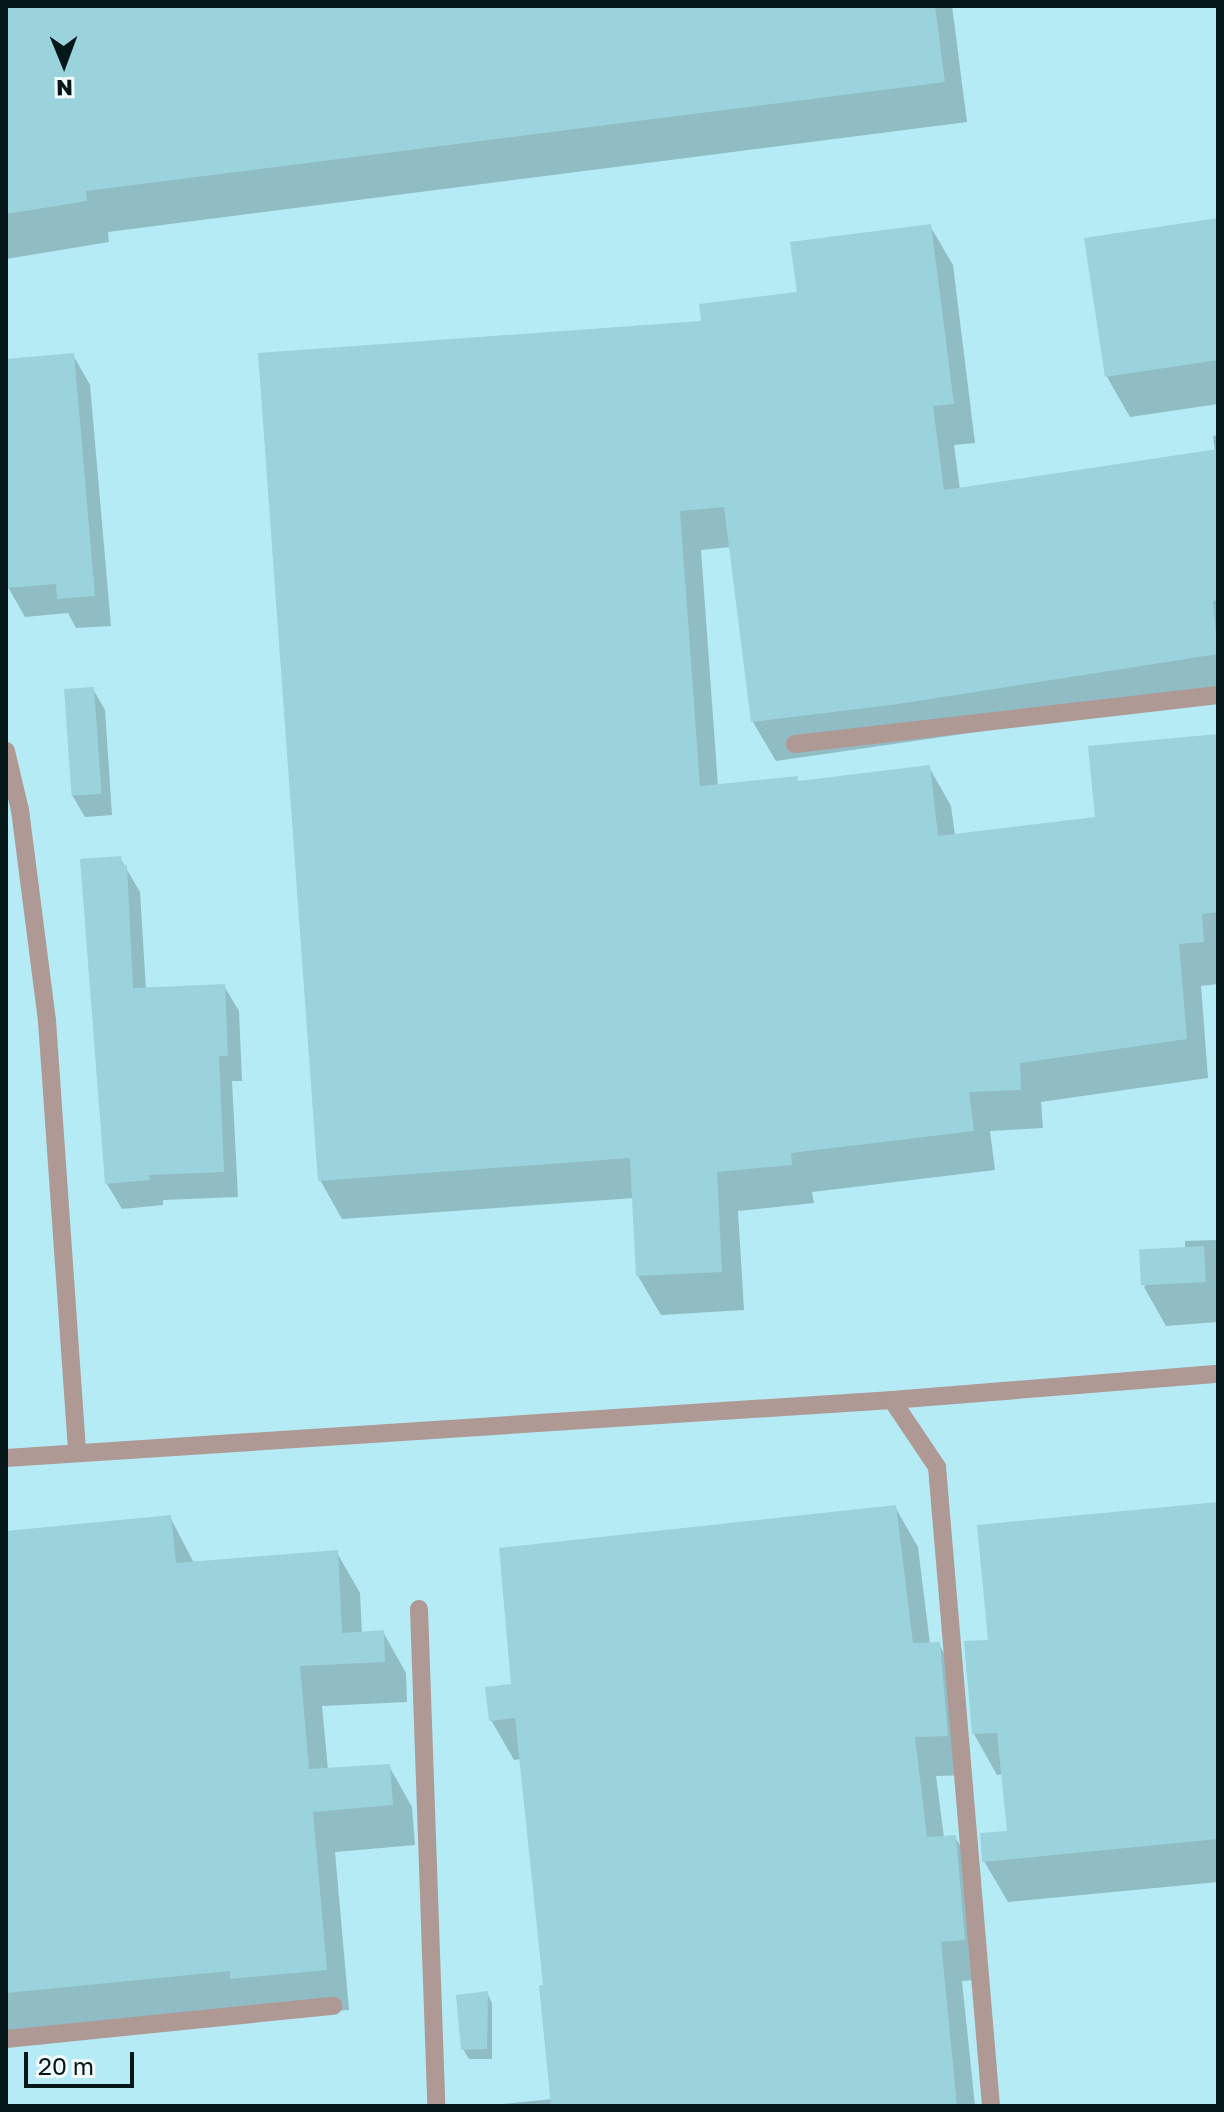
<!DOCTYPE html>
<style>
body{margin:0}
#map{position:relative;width:1224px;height:2112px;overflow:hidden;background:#c8f5fd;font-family:"Golos Text",sans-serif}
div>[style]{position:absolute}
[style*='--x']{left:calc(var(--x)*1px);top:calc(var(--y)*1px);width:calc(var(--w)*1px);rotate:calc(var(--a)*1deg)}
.built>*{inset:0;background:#b4ebf5;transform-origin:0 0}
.shadow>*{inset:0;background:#0003}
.building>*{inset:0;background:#9bd3dc;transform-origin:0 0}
.lane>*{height:18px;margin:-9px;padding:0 9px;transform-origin:9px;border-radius:9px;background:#af9995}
span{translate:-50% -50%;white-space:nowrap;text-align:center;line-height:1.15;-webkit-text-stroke:7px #f2fbfc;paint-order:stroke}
.frame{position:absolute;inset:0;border:8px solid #06171a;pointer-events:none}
.north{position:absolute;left:24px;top:24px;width:80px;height:80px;-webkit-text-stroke:6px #f2fbfc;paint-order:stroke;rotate:179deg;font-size:22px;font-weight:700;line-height:32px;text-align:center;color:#06171a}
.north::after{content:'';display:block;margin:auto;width:28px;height:36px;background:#06171a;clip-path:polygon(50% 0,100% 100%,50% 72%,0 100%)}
.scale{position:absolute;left:24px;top:2052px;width:110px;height:36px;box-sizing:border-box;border:4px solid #06171a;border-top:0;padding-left:10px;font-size:24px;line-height:28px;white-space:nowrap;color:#06171a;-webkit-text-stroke:6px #f2fbfc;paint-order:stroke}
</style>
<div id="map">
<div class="built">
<i style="left:6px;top:6px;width:1212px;height:2100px"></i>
</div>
<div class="shadow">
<i style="clip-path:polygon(6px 6px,952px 6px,967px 122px,108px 232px,109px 242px,6px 259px)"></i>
<i style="clip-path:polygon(1218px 220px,1218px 404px,1130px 417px,1107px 377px)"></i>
<i style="clip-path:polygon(930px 226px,953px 265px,975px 443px,954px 445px,960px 490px,1215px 451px,1213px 436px,1218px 435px,1218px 697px,776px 761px,753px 722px,731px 547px,701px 550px,718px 786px,797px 778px,799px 783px,929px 767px,951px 806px,955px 836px,1097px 819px,1218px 737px,1218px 984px,1201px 986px,1208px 1078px,1041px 1102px,1043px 1128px,990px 1131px,995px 1170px,812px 1192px,814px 1203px,738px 1211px,744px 1310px,661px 1315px,638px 1276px,634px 1198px,342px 1219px,320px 1180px,703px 323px,799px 294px)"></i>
<i style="clip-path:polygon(73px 355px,90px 385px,111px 626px,76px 628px,68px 613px,25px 617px,8px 587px,6px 568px,6px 361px)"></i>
<i style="clip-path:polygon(93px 689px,105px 710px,112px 815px,85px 817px,72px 795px)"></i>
<i style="clip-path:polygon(120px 858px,140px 892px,146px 990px,224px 986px,239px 1011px,242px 1081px,232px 1081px,238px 1197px,163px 1200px,163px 1205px,122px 1209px,107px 1184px)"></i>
<i style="clip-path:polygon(1218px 1240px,1218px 1322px,1166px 1326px,1144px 1287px,1185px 1249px,1185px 1241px)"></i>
<i style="clip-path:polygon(1218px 1504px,1218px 1882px,1008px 1902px,984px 1861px,1009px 1833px,1003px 1774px,997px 1775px,974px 1734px,990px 1642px)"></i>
<i style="clip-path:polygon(895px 1507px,918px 1547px,930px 1644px,939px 1644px,961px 1684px,969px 1775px,936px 1776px,944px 1837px,955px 1837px,978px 1876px,986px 1979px,962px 1981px,975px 2106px,481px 2106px,553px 2099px,546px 1987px,521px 1759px,514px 1760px,491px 1720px,513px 1685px)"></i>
<i style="clip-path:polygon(170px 1517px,194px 1563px,337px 1553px,360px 1593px,362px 1634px,383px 1632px,406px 1673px,407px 1702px,322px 1706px,328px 1770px,389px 1766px,412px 1807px,415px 1845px,335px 1852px,349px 2010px,6px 2035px,6px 1533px)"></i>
<i style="clip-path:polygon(487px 1993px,492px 2003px,492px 2059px,469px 2059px,463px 2049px)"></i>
</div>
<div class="building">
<i style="clip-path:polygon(6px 6px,935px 6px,945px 82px,86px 191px,87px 201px,6px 214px)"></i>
<i style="clip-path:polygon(1218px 218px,1218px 360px,1105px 377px,1084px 238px)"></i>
<i style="clip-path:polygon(931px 224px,954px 404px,933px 406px,944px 490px,1218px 449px,1218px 600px,1213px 601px,1218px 654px,898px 704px,751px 722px,724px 507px,680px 511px,700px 786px,798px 776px,798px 781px,930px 765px,938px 836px,1095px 817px,1088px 746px,1218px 734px,1218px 912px,1202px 914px,1204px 942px,1179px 944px,1187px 1039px,1020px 1063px,1021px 1090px,969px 1092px,974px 1131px,791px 1153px,792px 1165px,717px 1172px,722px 1272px,636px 1276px,630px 1158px,318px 1181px,258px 353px,701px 321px,699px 304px,797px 292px,790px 242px)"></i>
<i style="clip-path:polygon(74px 353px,95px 596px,57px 599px,56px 584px,6px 588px,6px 359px)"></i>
<i style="left:94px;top:687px;width:107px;height:30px;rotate:86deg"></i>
<i style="clip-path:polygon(121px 856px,122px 865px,127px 865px,133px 988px,225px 984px,228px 1056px,219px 1056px,224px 1172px,149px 1175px,150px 1180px,105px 1184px,80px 859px)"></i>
<i style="left:1204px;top:1246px;width:36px;height:65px;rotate:87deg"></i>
<i style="clip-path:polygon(1218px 1502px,1218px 1839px,982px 1862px,980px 1833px,1007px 1831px,997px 1733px,972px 1734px,964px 1641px,988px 1640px,977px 1525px)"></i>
<i style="clip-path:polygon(896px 1505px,913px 1643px,940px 1642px,948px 1736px,915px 1737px,927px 1837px,956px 1835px,965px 1940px,941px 1942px,957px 2106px,551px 2106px,539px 1986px,543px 1985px,515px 1718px,489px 1721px,485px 1687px,511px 1684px,499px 1548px)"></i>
<i style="clip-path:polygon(171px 1515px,176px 1563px,338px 1550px,342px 1633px,384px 1630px,385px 1662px,300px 1666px,309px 1769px,390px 1764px,393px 1805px,313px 1812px,327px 1970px,230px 1979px,230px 1971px,6px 1993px,6px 1531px)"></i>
<i style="clip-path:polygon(488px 1991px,487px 2049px,461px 2050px,456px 1995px)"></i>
</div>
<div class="lane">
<i style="--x:795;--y:744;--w:426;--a:-6.6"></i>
<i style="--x:6;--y:751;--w:61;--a:76.7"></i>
<i style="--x:20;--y:810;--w:213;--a:82.7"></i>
<i style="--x:47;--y:1021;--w:432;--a:86"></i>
<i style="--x:900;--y:1400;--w:8;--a:180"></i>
<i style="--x:892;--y:1400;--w:81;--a:56.1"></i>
<i style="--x:937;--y:1467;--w:641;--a:85.17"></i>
<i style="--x:6;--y:1458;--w:888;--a:-3.75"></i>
<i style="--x:892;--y:1400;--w:327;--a:-4.6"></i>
<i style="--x:419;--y:1609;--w:497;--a:88"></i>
<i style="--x:6;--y:2039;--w:329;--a:-5.8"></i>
</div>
<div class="frame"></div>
<div class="north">N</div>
<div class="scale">20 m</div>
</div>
